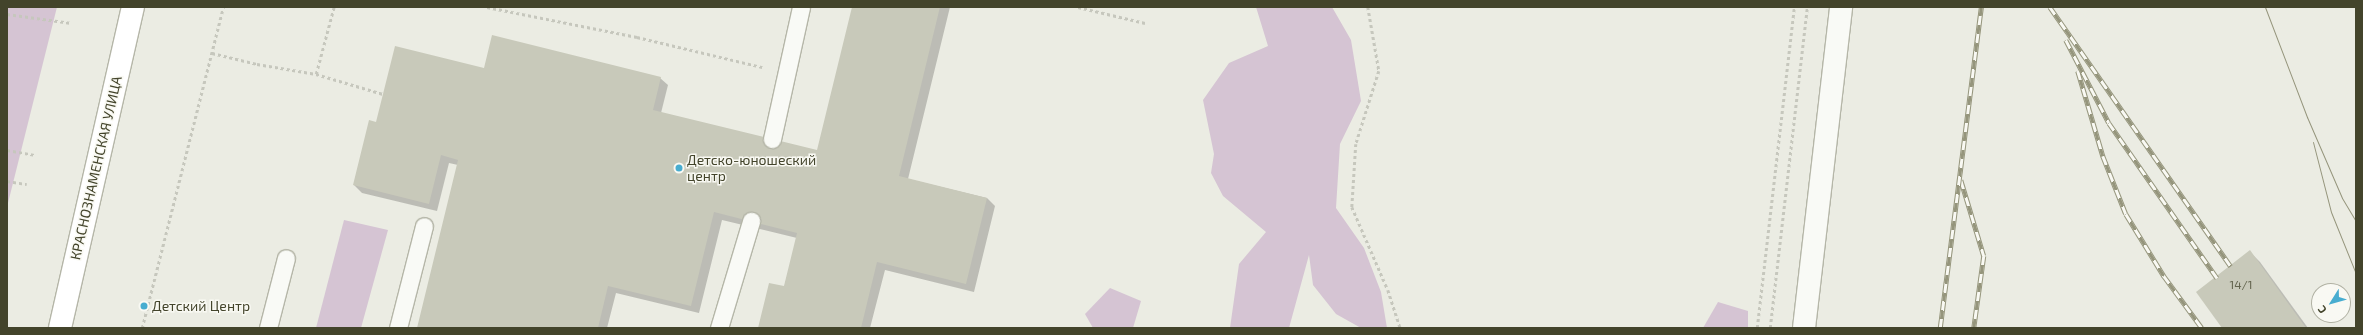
<!DOCTYPE html>
<meta charset="utf-8">
<style>
body{margin:0}
#map{position:relative;width:2363px;height:335px;overflow:hidden;background:#ebece3;font-family:"Exo 2",sans-serif}
div>[style]{position:absolute}
[style*='--x']{left:calc(var(--x)*1px);top:calc(var(--y)*1px);width:calc(var(--w)*1px);rotate:calc(var(--a)*1deg)}
.green>*{inset:0;background:#d5c4d3}
.shadow>*{inset:0;background:#0003}
.building>*{inset:0;background:#c8c9ba}
.path>*{height:2.5px;margin-top:-1.25px;transform-origin:0;background:repeating-linear-gradient(90deg,#c6c7bd 0 3px,transparent 0 6px)}
.roads{filter:drop-shadow(1px 0 #b5b6a8) drop-shadow(-1px 0 #b5b6a8) drop-shadow(0 1px #b5b6a8) drop-shadow(0 -1px #b5b6a8)}
.lane>*{height:17px;margin:-8.5px;padding:0 8.5px;transform-origin:8.5px;border-radius:8.5px;background:#f9faf6}
.street>*{height:22px;margin:-11px;padding:0 11px;transform-origin:11px;border-radius:11px;background:#f9faf6}
.secondary>*{height:22px;margin:-11px;padding:0 11px;transform-origin:11px;border-radius:11px;background:#fff}
.tram>*{height:1px;margin:-0.5px;padding:0 0.5px;transform-origin:0.5px;border-radius:0.5px;background:#95957c}
.rail>*{height:4.5px;margin-top:-2.25px;transform-origin:0;background:repeating-linear-gradient(90deg,#f9f9f3 0 9px,#95957c 0 18px);box-sizing:border-box;border-block:1px solid #95957c}
.dots>*{width:11px;height:11px;translate:-50% -50%;box-sizing:border-box;border:2px solid #f9f9f3;border-radius:50%}
span{translate:-50% -50%;white-space:nowrap;text-align:center;line-height:1.15;-webkit-text-stroke:3px #f9f9f3;paint-order:stroke}
.number-label{font-size:12px;color:#64654f}
.number-label span{-webkit-text-stroke-width:0}
.poi-label{font-size:14px;color:#43442b}
.left{translate:0 -50%;text-align:left}
.street-label{font-size:14px;color:#43442b}
.frame{position:absolute;inset:0;border:8px solid #43442b;pointer-events:none}
.north{position:absolute;left:2311px;top:283px;width:40px;height:40px;box-sizing:border-box;background:#f9f9f3;border:1px solid #b0b1a3;border-radius:50%;rotate:233deg;font-size:11px;font-weight:700;line-height:16px;text-align:center;color:#43442b}
.north::after{content:'';display:block;margin:auto;width:14px;height:18px;background:#48add0;clip-path:polygon(50% 0,100% 100%,50% 72%,0 100%)}
</style>
<div id="map">
<div class="green">
<i style="clip-path:polygon(7px 7px,57px 7px,7px 207px)"></i>
<i style="clip-path:polygon(1256px 7px,1332px 7px,1351px 40px,1361px 101px,1340px 144px,1336px 208px,1364px 248px,1381px 292px,1387px 328px,1361px 328px,1336px 314px,1313px 285px,1309px 255px,1289px 328px,1230px 328px,1239px 264px,1266px 232px,1223px 196px,1211px 173px,1214px 154px,1203px 100px,1229px 63px,1268px 46px)"></i>
<i style="clip-path:polygon(344px 220px,388px 230px,361px 328px,316px 328px)"></i>
<i style="clip-path:polygon(1110px 288px,1141px 301px,1133px 328px,1093px 328px,1085px 314px)"></i>
<i style="clip-path:polygon(1718px 302px,1748px 311px,1748px 328px,1703px 328px)"></i>
</div>
<div class="shadow">
<i style="clip-path:polygon(853px 7px,950px 7px,908px 179px,987px 198px,995px 206px,974px 292px,885px 270px,870px 328px,759px 328px,784px 288px,797px 238px,722px 220px,699px 313px,616px 293px,607px 328px,418px 328px,458px 165px,449px 163px,437px 211px,362px 193px,354px 185px,377px 123px,484px 69px,660px 78px,668px 85px,661px 113px,818px 151px)"></i>
<i style="clip-path:polygon(2250px 252px,2260px 262px,2308px 328px,2224px 328px)"></i>
</div>
<div class="building">
<i style="clip-path:polygon(852px 7px,940px 7px,899px 176px,987px 198px,966px 284px,877px 262px,861px 328px,758px 328px,769px 283px,784px 286px,797px 233px,714px 212px,691px 306px,608px 286px,598px 328px,417px 328px,458px 160px,441px 155px,429px 204px,353px 185px,369px 120px,376px 122px,395px 46px,484px 68px,492px 35px,661px 77px,653px 110px,817px 150px)"></i>
<i style="clip-path:polygon(2250px 250px,2306px 328px,2222px 328px,2196px 292px)"></i>
</div>
<div class="path">
<i style="--x:487;--y:7;--w:153;--a:11.3"></i>
<i style="--x:637;--y:37;--w:129;--a:13.5"></i>
<i style="--x:1078;--y:7;--w:69;--a:13.4"></i>
<i style="--x:1368;--y:7;--w:65;--a:80.2"></i>
<i style="--x:1379;--y:71;--w:77;--a:107.5"></i>
<i style="--x:1356;--y:144;--w:63;--a:93.6"></i>
<i style="--x:1352;--y:207;--w:90;--a:66.6"></i>
<i style="--x:1388;--y:290;--w:40;--a:72"></i>
<i style="--x:7;--y:14;--w:65;--a:8"></i>
<i style="--x:212;--y:53;--w:46;--a:13.7"></i>
<i style="--x:257;--y:64;--w:60;--a:9.6"></i>
<i style="--x:316;--y:74;--w:69;--a:-75"></i>
<i style="--x:316;--y:74;--w:70;--a:16.6"></i>
<i style="--x:7;--y:150;--w:28;--a:10"></i>
<i style="--x:7;--y:181;--w:20;--a:9"></i>
<i style="--x:142;--y:328;--w:331;--a:-75.8"></i>
<i style="--x:1757;--y:328;--w:323;--a:-83.4"></i>
<i style="--x:1770;--y:328;--w:323;--a:-83.4"></i>
</div>
<div class="roads">
<div class="lane">
<i style="--x:772;--y:139;--w:135;--a:-77.6"></i>
<i style="--x:268;--y:328;--w:72;--a:-75.6"></i>
<i style="--x:398;--y:328;--w:105;--a:-75.7"></i>
<i style="--x:719;--y:328;--w:112;--a:-73.3"></i>
</div>
<div class="street">
<i style="--x:1804;--y:328;--w:323;--a:-83.4"></i>
</div>
<div class="secondary">
<i style="--x:60;--y:328;--w:329;--a:-77.2"></i>
</div>
</div>
<div class="tram">
<i style="--x:2265;--y:7;--w:118;--a:69.1"></i>
<i style="--x:2307;--y:117;--w:88;--a:66.6"></i>
<i style="--x:2342;--y:198;--w:27;--a:59"></i>
<i style="--x:2313;--y:142;--w:72;--a:75.6"></i>
<i style="--x:2331;--y:212;--w:67;--a:68"></i>
</div>
<div class="rail">
<i style="--x:2050;--y:7;--w:316;--a:55.1"></i>
<i style="--x:2066;--y:40;--w:93;--a:62.6"></i>
<i style="--x:2109;--y:123;--w:189;--a:55.1"></i>
<i style="--x:2078;--y:71;--w:89;--a:73.6"></i>
<i style="--x:2103;--y:156;--w:62;--a:68.4"></i>
<i style="--x:2126;--y:214;--w:73;--a:58.5"></i>
<i style="--x:2164;--y:276;--w:64;--a:53.8"></i>
<i style="--x:1961;--y:180;--w:79;--a:73.2"></i>
<i style="--x:1984;--y:256;--w:73;--a:97.9"></i>
<i style="--x:1940;--y:328;--w:324;--a:-82.7"></i>
</div>
<div class="dots">
<i style="left:679px;top:168px;background:#48add0"></i>
<i style="left:144px;top:306px;background:#48add0"></i>
</div>
<div class="number-label">
<span style="left:2241px;top:285px">14/1</span>
</div>
<div class="poi-label">
<span class="left" style="left:687px;top:168px">Детско-юношеский<br>центр</span>
<span class="left" style="left:152px;top:306px">Детский Центр</span>
</div>
<div class="street-label">
<span style="left:96px;top:168px;rotate:-77deg">КРАСНОЗНАМЕНСКАЯ УЛИЦА</span>
</div>
<div class="frame"></div>
<div class="north">С</div>
</div>
